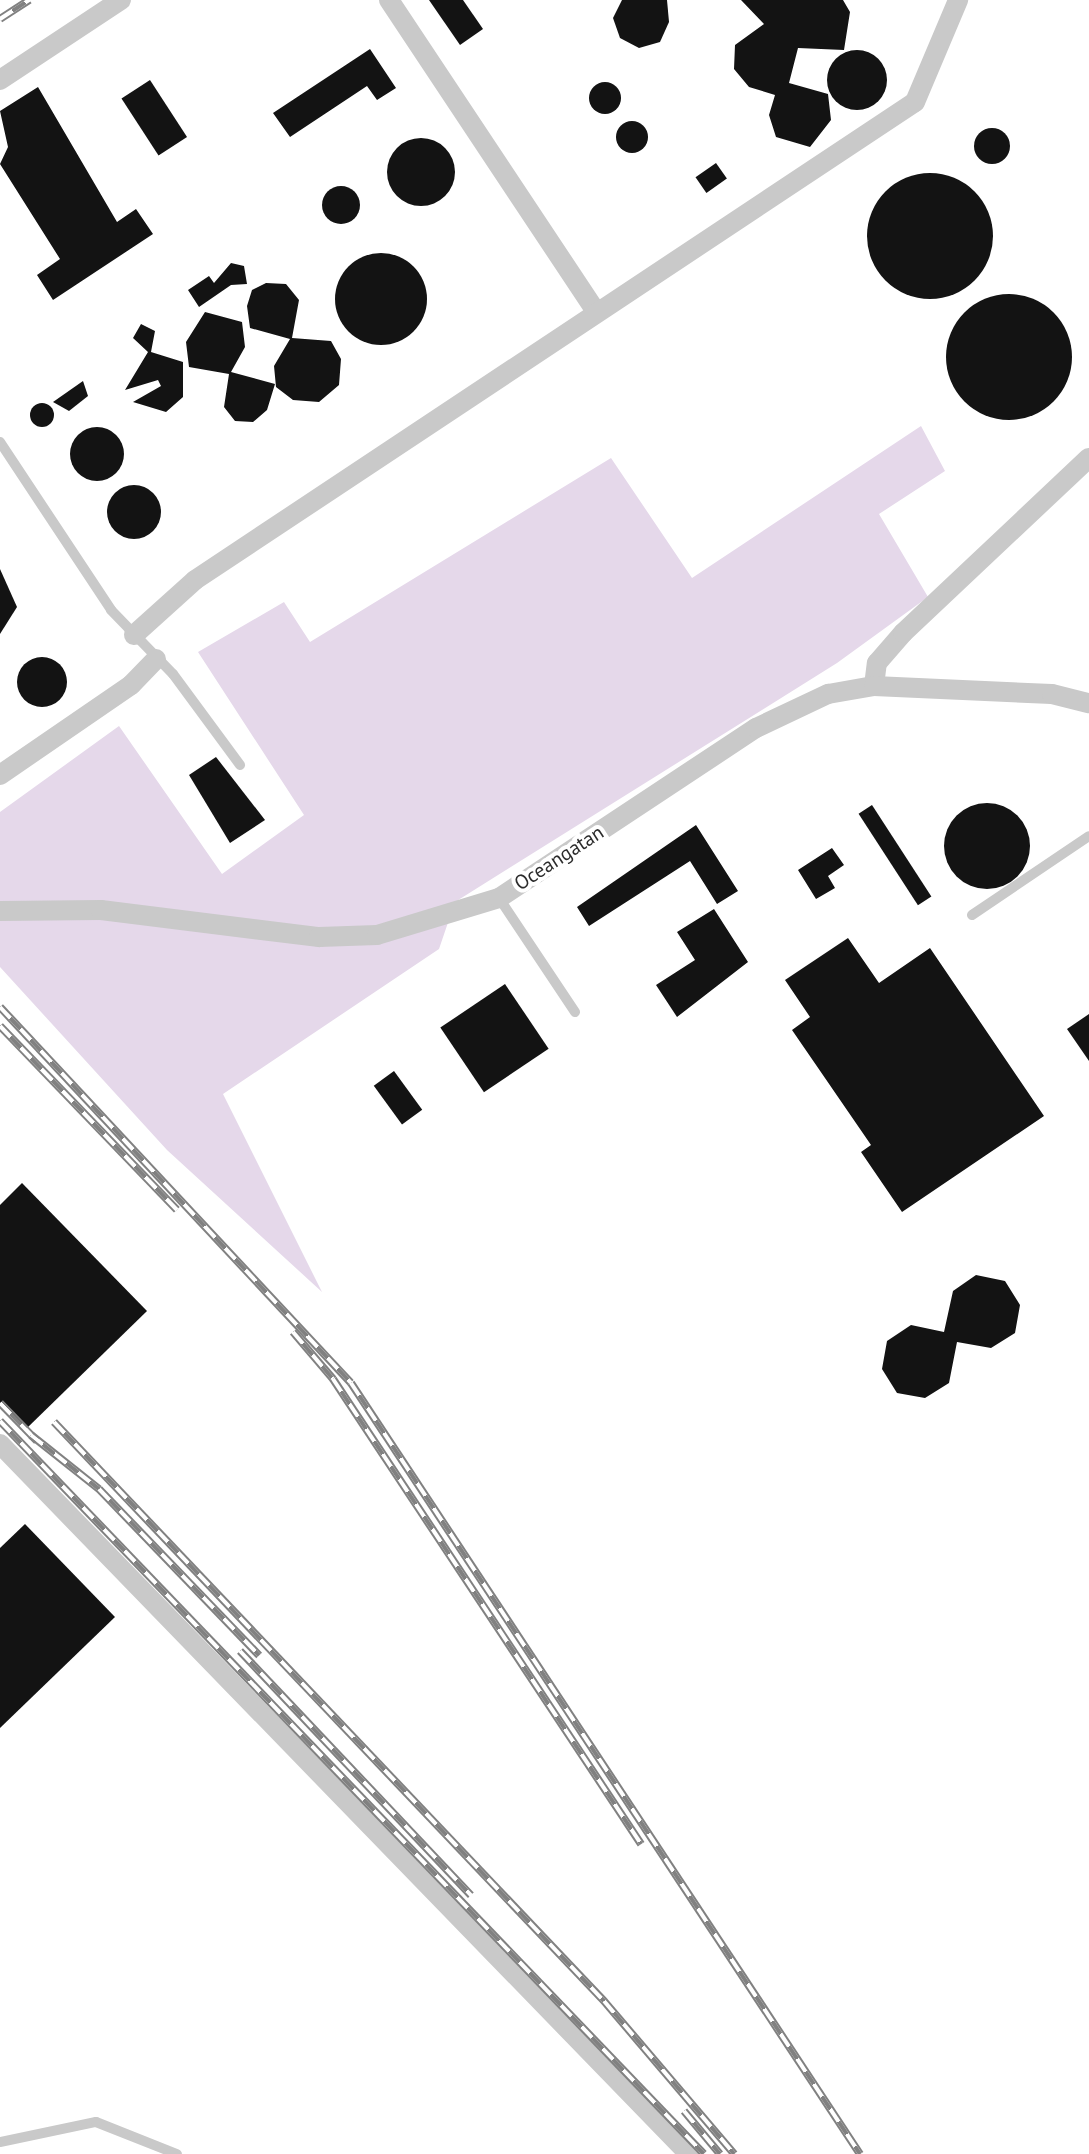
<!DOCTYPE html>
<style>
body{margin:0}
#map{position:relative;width:1089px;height:2154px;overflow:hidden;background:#fff;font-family:"PT Sans",sans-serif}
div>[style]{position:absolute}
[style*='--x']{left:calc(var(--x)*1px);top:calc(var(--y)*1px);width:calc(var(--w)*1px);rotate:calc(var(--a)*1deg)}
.green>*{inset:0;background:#e5d8ea}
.building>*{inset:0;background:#131313;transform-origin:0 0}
.round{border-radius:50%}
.service>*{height:10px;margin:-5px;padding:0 5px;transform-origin:5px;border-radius:5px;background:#c9c9c9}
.minor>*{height:20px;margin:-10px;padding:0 10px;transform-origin:10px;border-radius:10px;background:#c9c9c9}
.rail>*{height:8px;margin-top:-4px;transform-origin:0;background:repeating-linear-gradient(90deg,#fff 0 15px,#818181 0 30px);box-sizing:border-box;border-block:2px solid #818181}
span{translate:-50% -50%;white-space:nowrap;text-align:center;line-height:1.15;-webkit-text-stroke:8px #fff;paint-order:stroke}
.street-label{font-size:20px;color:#2c2c2c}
</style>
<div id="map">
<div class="green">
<i style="clip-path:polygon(921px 426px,945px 471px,879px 514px,928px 597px,837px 663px,455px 902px,439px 949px,223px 1094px,322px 1292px,167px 1150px,0 967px,0 812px,119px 726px,222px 874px,304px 815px,198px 652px,284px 602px,310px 642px,611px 458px,692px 578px)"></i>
</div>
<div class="building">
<i style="clip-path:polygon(429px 0,463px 0,483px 29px,460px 45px)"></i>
<i style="clip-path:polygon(622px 0,667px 0,669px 22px,660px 42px,639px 48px,620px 38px,613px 18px)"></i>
<i style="clip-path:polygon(741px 0,843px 0,850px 12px,844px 50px,798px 48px,789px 83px,828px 94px,831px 120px,810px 147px,776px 137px,769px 115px,775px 95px,749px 87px,734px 69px,735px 45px,764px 24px)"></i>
<i style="clip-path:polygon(370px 49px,396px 88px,377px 100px,367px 86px,290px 137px,273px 113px)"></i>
<i class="round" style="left:827px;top:50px;width:60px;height:60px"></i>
<i style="left:150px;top:80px;width:68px;height:34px;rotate:57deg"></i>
<i class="round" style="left:589px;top:82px;width:32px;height:32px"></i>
<i style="clip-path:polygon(38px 87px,117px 222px,136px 209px,153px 234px,53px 300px,37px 275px,60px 259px,0 164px,8px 147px,0 111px)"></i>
<i class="round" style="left:616px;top:121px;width:32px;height:32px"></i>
<i class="round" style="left:974px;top:128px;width:36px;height:36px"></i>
<i class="round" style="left:387px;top:138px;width:68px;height:68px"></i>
<i style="left:716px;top:163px;width:19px;height:25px;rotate:55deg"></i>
<i class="round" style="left:867px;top:173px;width:126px;height:126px"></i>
<i class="round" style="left:322px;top:186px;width:38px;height:38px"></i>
<i class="round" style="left:335px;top:253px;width:92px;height:92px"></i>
<i style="clip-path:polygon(231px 263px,244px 266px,247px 284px,231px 285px,199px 307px,188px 290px,209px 276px,214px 283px)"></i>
<i style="clip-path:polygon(266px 283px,286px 284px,299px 300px,292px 338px,331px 341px,341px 359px,339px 385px,319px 402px,293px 400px,276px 387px,274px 366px,290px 339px,250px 328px,247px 306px,252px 290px)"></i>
<i class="round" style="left:946px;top:294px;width:126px;height:126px"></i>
<i style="clip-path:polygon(205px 312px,242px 322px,245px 347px,231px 372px,275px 384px,267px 410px,253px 422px,235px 421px,224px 407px,229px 374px,189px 367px,186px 342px)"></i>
<i style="clip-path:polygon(141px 324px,155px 331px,151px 352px,183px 362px,183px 397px,166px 412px,133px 402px,161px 386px,158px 380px,125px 390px,148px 352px,133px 338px)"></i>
<i style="clip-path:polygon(83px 381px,88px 396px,69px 411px,53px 402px)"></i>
<i class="round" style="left:30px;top:403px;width:24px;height:24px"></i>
<i class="round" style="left:70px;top:427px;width:54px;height:54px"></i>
<i class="round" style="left:107px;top:485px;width:54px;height:54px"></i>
<i style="clip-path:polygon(0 569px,17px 607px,0 634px)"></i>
<i class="round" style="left:17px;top:657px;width:50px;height:50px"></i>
<i style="clip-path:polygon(216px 757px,265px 820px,230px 843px,189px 775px)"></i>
<i class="round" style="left:944px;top:803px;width:86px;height:86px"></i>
<i style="left:872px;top:805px;width:109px;height:16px;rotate:57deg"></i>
<i style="clip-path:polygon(696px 825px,738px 891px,717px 904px,690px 861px,589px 926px,577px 907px)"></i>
<i style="clip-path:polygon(832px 848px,844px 865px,828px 876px,835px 888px,816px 899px,798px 870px)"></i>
<i style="clip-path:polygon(714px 909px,748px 962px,677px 1017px,656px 985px,695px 960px,677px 932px)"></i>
<i style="clip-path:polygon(848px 938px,879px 983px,930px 948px,1044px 1116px,902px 1212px,861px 1152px,871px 1145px,792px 1030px,810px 1017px,785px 980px)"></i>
<i style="left:505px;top:984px;width:78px;height:78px;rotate:56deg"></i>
<i style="clip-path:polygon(1089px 1014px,1089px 1061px,1067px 1029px)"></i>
<i style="left:394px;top:1071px;width:48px;height:25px;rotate:54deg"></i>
<i style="clip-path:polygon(22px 1183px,147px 1311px,26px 1429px,0 1402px,0 1205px)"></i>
<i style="clip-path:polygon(976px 1275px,1005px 1281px,1020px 1305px,1015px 1333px,991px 1348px,957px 1342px,949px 1383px,925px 1398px,897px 1393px,882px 1369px,887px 1341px,911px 1325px,944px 1332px,953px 1291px)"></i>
<i style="clip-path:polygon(25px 1524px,115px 1617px,0 1728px,0 1548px)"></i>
</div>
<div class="service">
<i style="--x:0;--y:442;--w:201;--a:56.5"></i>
<i style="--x:111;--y:610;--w:89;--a:45.9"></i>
<i style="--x:173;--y:674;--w:113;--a:53.6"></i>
<i style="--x:499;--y:898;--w:137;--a:56.3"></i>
<i style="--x:972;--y:915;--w:141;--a:-34"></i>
<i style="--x:0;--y:2142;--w:98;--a:-11.8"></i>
<i style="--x:96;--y:2122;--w:87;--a:21.6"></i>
</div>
<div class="minor">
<i style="--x:389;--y:0;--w:374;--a:56.4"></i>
<i style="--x:0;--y:80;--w:145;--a:-33.5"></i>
<i style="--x:134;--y:635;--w:82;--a:-42"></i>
<i style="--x:195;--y:580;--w:864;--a:-33.58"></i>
<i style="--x:915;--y:102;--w:111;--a:-67.1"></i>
<i style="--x:874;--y:686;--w:23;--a:-83"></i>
<i style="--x:877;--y:663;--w:40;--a:-49"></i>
<i style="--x:903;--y:633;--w:255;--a:-43.3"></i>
<i style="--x:0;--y:775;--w:159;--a:-34.5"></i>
<i style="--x:131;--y:685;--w:36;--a:-46"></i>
<i style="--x:0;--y:911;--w:101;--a:-0.6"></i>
<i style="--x:101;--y:910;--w:220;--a:7.1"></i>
<i style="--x:319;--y:937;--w:58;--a:-2"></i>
<i style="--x:377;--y:935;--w:127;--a:-16.9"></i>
<i style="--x:499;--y:898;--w:308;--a:-33.5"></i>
<i style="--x:756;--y:728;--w:80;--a:-25.3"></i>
<i style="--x:828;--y:694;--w:47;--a:-9.9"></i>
<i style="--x:874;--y:686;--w:178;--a:2.6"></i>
<i style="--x:1052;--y:694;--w:38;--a:14"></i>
<i style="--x:0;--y:1444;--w:989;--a:45.86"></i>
</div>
<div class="rail">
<i style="--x:0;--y:19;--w:35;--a:-33"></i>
<i style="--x:0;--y:1007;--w:514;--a:46.97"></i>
<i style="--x:351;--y:1383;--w:924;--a:56.57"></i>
<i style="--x:0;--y:1026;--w:255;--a:46.1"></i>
<i style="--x:293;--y:1332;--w:62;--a:49.6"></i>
<i style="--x:333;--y:1379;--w:558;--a:56.48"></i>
<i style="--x:0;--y:1403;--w:53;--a:45.8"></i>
<i style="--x:0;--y:1421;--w:1016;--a:46.16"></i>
<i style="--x:54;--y:1422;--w:799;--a:46.47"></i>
<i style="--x:604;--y:2001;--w:201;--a:49.6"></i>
<i style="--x:31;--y:1435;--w:87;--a:38.5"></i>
<i style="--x:99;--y:1489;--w:231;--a:46.1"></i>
<i style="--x:240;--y:1651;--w:336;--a:46.6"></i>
<i style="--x:684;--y:2111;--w:56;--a:50.1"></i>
</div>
<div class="street-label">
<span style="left:559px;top:858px;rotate:-33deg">Oceangatan</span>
</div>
</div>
